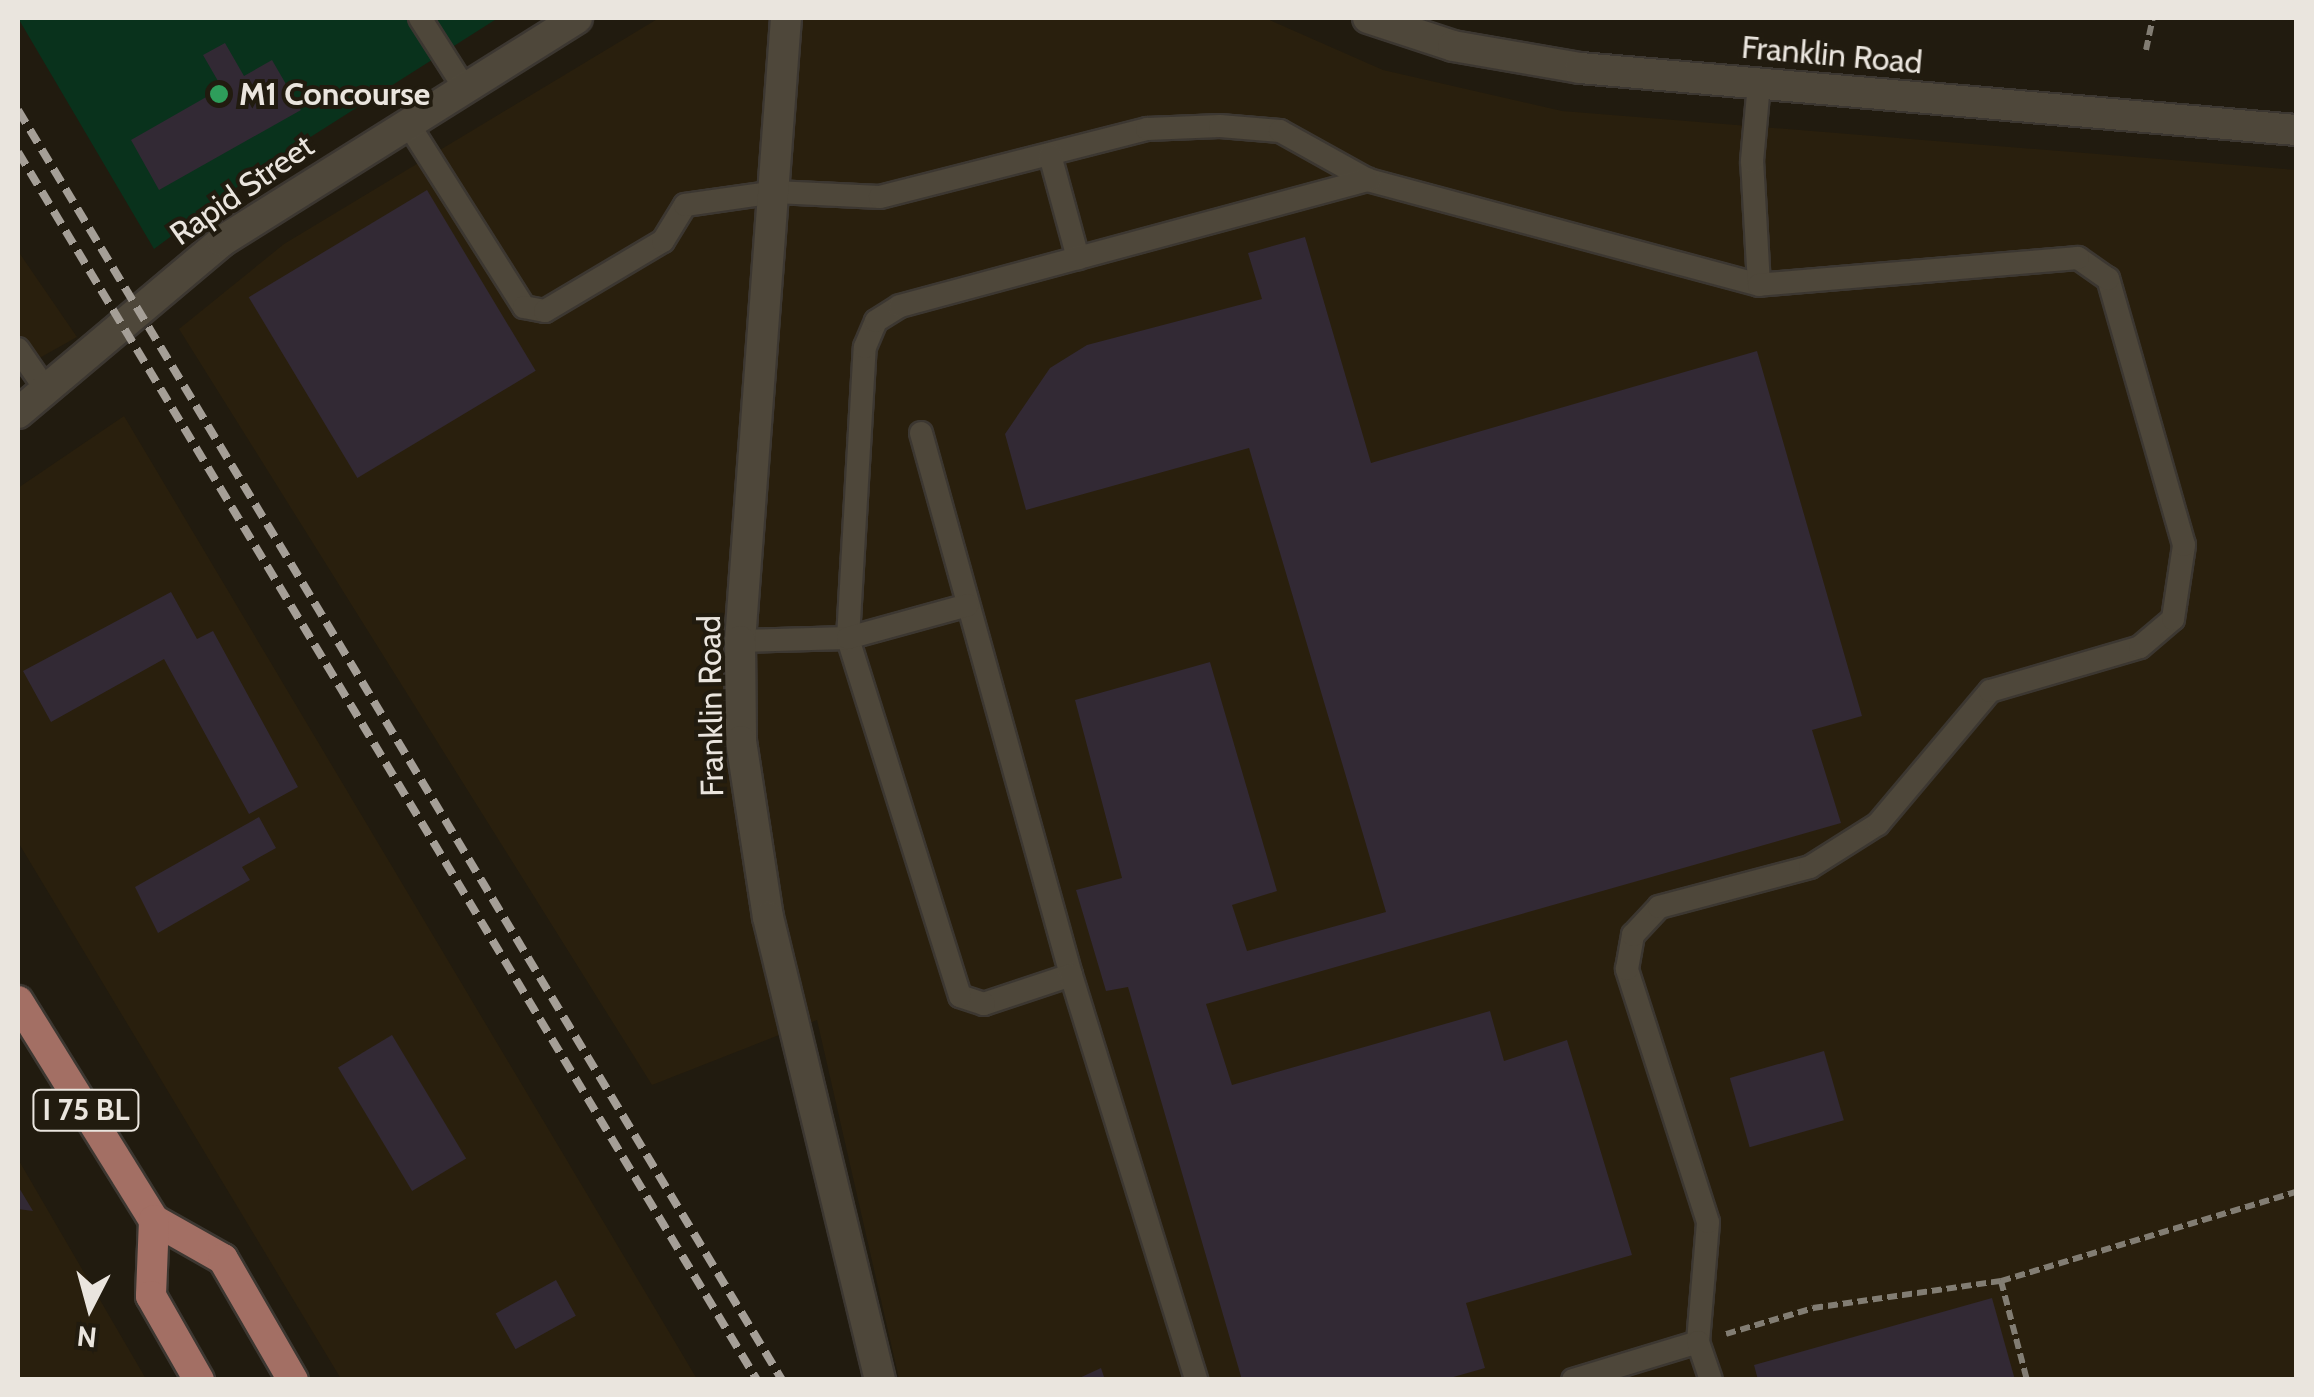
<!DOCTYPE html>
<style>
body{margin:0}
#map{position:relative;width:2314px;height:1397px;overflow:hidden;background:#211b0f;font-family:Cabin,sans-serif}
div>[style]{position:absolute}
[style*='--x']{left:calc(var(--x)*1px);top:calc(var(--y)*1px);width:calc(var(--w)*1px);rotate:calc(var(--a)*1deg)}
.built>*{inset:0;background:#291f0d}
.green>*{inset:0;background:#09321c}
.building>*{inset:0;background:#322934;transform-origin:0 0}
.path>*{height:6px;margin-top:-3px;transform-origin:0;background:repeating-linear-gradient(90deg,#827d73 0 10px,transparent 0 15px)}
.roads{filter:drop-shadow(2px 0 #3c3731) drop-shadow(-2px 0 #3c3731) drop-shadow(0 2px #3c3731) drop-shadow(0 -2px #3c3731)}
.lane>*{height:22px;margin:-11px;padding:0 11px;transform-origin:11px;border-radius:11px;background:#4e473a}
.street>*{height:30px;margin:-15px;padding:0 15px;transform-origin:15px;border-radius:15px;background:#4e473a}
.primary>*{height:30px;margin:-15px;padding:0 15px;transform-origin:15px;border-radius:15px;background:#a36f64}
.rail>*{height:8px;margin-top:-4px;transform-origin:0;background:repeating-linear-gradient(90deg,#a59f97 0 15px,transparent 0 23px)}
.dots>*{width:28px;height:28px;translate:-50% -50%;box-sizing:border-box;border:5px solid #211b0f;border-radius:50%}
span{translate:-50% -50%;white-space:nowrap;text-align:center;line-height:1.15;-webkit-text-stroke:8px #211b0f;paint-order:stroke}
.shield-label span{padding:2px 8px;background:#211b0f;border:2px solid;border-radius:8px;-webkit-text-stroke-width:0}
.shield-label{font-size:30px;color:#eae5de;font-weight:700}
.street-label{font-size:32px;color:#eae5de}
.poi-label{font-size:32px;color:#eae5de;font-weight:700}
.left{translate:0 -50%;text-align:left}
.frame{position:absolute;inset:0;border:20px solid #eae5de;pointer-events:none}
.north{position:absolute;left:40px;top:1257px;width:100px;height:100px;-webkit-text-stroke:8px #211b0f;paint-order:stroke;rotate:186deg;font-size:28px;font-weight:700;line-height:40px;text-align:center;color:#eae5de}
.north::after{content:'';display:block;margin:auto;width:35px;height:45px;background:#eae5de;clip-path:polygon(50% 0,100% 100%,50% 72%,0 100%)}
</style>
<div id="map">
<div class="built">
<i style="clip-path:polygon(659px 18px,1265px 18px,1383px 70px,1562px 111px,2296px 170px,2296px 1379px,899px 1379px,817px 1020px,652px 1085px,179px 329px,284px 244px)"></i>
<i style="clip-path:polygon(18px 251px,77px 337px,18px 370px)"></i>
<i style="clip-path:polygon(124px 416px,697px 1379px,341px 1379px,18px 842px,18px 488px)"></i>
<i style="clip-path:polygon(18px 1159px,146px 1379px,18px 1379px)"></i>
</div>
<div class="green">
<i style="clip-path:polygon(18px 18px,498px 18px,268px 164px,154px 249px)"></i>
</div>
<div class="building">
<i style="clip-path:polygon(225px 43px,244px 76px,272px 60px,301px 110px,159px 190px,131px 140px,222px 88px,203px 55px)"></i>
<i style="left:427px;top:190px;width:211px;height:208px;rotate:59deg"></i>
<i style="clip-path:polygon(1305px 237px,1371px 463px,1757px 351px,1862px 716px,1812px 730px,1841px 823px,1206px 1004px,1232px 1085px,1490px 1011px,1504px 1061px,1567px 1040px,1632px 1255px,1466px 1303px,1485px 1368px,1443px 1380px,1242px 1380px,1128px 987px,1106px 991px,1076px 890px,1122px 878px,1075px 700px,1210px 662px,1277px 891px,1232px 905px,1247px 951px,1386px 912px,1249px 448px,1026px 510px,1005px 434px,1050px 368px,1087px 345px,1262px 299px,1248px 253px)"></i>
<i style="clip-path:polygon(171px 592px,197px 639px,213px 631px,298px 787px,249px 814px,164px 659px,51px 722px,23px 671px)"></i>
<i style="clip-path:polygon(259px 817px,276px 848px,242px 867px,250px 880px,158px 933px,135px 887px)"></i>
<i style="left:392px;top:1035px;width:144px;height:63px;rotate:59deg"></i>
<i style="left:1824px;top:1051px;width:72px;height:98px;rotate:74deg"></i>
<i style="clip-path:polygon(18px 1186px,33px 1211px,18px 1209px)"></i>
<i style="left:556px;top:1280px;width:41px;height:69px;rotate:61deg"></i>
<i style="clip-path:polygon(1992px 1298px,2015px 1380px,1758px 1380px,1754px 1365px)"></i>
<i style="clip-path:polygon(1101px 1368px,1105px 1380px,1075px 1380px)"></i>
</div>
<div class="path">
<i style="--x:2146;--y:50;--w:33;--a:-78"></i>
<i style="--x:2001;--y:1281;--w:102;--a:75.3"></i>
<i style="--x:1726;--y:1334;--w:91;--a:-16.6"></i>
<i style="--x:1813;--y:1308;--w:190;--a:-8.2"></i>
<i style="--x:2001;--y:1281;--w:308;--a:-16.8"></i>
</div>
<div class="roads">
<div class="lane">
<i style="--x:420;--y:18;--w:82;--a:57.5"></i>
<i style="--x:407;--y:122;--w:219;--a:57.7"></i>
<i style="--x:524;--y:307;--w:21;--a:11"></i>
<i style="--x:545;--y:311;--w:137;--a:-30.7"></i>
<i style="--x:663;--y:241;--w:42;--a:-58.6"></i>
<i style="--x:685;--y:205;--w:91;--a:-8.2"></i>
<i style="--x:775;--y:192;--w:105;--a:2.7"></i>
<i style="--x:880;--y:197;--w:276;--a:-14.3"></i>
<i style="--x:1147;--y:129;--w:73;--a:-2.4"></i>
<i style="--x:1220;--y:126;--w:60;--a:4.8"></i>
<i style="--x:1280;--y:131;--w:101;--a:29.1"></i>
<i style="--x:1368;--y:180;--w:405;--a:15"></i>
<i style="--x:1759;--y:285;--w:124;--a:-93.2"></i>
<i style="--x:1752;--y:161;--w:77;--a:-84.8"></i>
<i style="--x:1050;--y:155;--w:107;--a:74.8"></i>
<i style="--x:18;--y:349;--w:51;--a:55.4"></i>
<i style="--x:921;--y:433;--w:562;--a:74.53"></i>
<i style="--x:1071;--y:975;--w:92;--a:161.6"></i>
<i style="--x:984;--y:1004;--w:25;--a:-162"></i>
<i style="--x:960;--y:996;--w:375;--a:-107.4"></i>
<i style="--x:848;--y:638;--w:291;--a:-86.7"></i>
<i style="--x:865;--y:347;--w:28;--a:-67"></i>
<i style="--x:876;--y:321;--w:28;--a:-32"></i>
<i style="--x:900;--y:306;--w:485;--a:-15.1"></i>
<i style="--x:740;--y:641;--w:108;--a:-1.6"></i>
<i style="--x:848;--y:638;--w:124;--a:-15.4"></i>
<i style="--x:1071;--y:975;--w:424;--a:72.8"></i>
<i style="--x:1698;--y:1342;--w:120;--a:-85.2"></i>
<i style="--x:1708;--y:1222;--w:266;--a:-107.8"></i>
<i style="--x:1627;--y:969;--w:35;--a:-80"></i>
<i style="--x:1633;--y:935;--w:38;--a:-47"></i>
<i style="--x:1659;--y:907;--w:156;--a:-14.8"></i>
<i style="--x:1810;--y:867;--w:80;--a:-32.3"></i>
<i style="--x:1878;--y:824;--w:174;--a:-49.9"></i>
<i style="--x:1990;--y:691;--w:156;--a:-16.3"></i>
<i style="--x:2140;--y:647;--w:43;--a:-40.3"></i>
<i style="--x:2173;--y:619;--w:75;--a:-81.5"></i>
<i style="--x:2184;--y:545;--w:277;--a:-105.9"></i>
<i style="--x:2108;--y:279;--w:37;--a:-145"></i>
<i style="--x:2078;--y:258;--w:320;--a:175.2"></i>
<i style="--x:1573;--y:1380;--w:131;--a:-16.9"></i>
<i style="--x:1698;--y:1342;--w:40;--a:71.1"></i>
</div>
<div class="street">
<i style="--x:786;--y:18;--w:625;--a:94.22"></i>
<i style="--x:740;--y:641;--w:100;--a:89.4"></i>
<i style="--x:741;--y:741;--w:178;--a:81.3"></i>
<i style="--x:768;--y:917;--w:476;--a:76.4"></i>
<i style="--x:1368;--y:18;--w:89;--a:18.2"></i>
<i style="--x:1453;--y:46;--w:129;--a:9.8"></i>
<i style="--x:1580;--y:68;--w:719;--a:4.95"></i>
<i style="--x:18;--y:413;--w:267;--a:-40.1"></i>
<i style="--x:222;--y:241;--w:419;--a:-32.1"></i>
</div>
<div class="primary">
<i style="--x:18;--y:1001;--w:258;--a:58.2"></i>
<i style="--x:154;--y:1220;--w:79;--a:29.5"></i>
<i style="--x:223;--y:1259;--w:140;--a:60"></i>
<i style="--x:154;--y:1220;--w:76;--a:92.3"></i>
<i style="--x:151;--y:1296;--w:97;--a:60.3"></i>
</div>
</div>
<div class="rail">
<i style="--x:18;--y:110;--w:1482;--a:58.97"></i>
<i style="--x:18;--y:152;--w:1433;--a:58.96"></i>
</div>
<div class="dots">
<i style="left:219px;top:94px;background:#2e9e5b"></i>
</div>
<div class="shield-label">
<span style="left:86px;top:1110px">I 75 BL</span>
</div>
<div class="street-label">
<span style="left:1832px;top:55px;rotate:5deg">Franklin Road</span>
<span style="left:242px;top:190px;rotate:-35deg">Rapid Street</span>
<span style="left:711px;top:706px;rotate:-91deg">Franklin Road</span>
</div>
<div class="poi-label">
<span class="left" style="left:239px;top:94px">M1 Concourse</span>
</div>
<div class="frame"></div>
<div class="north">N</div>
</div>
